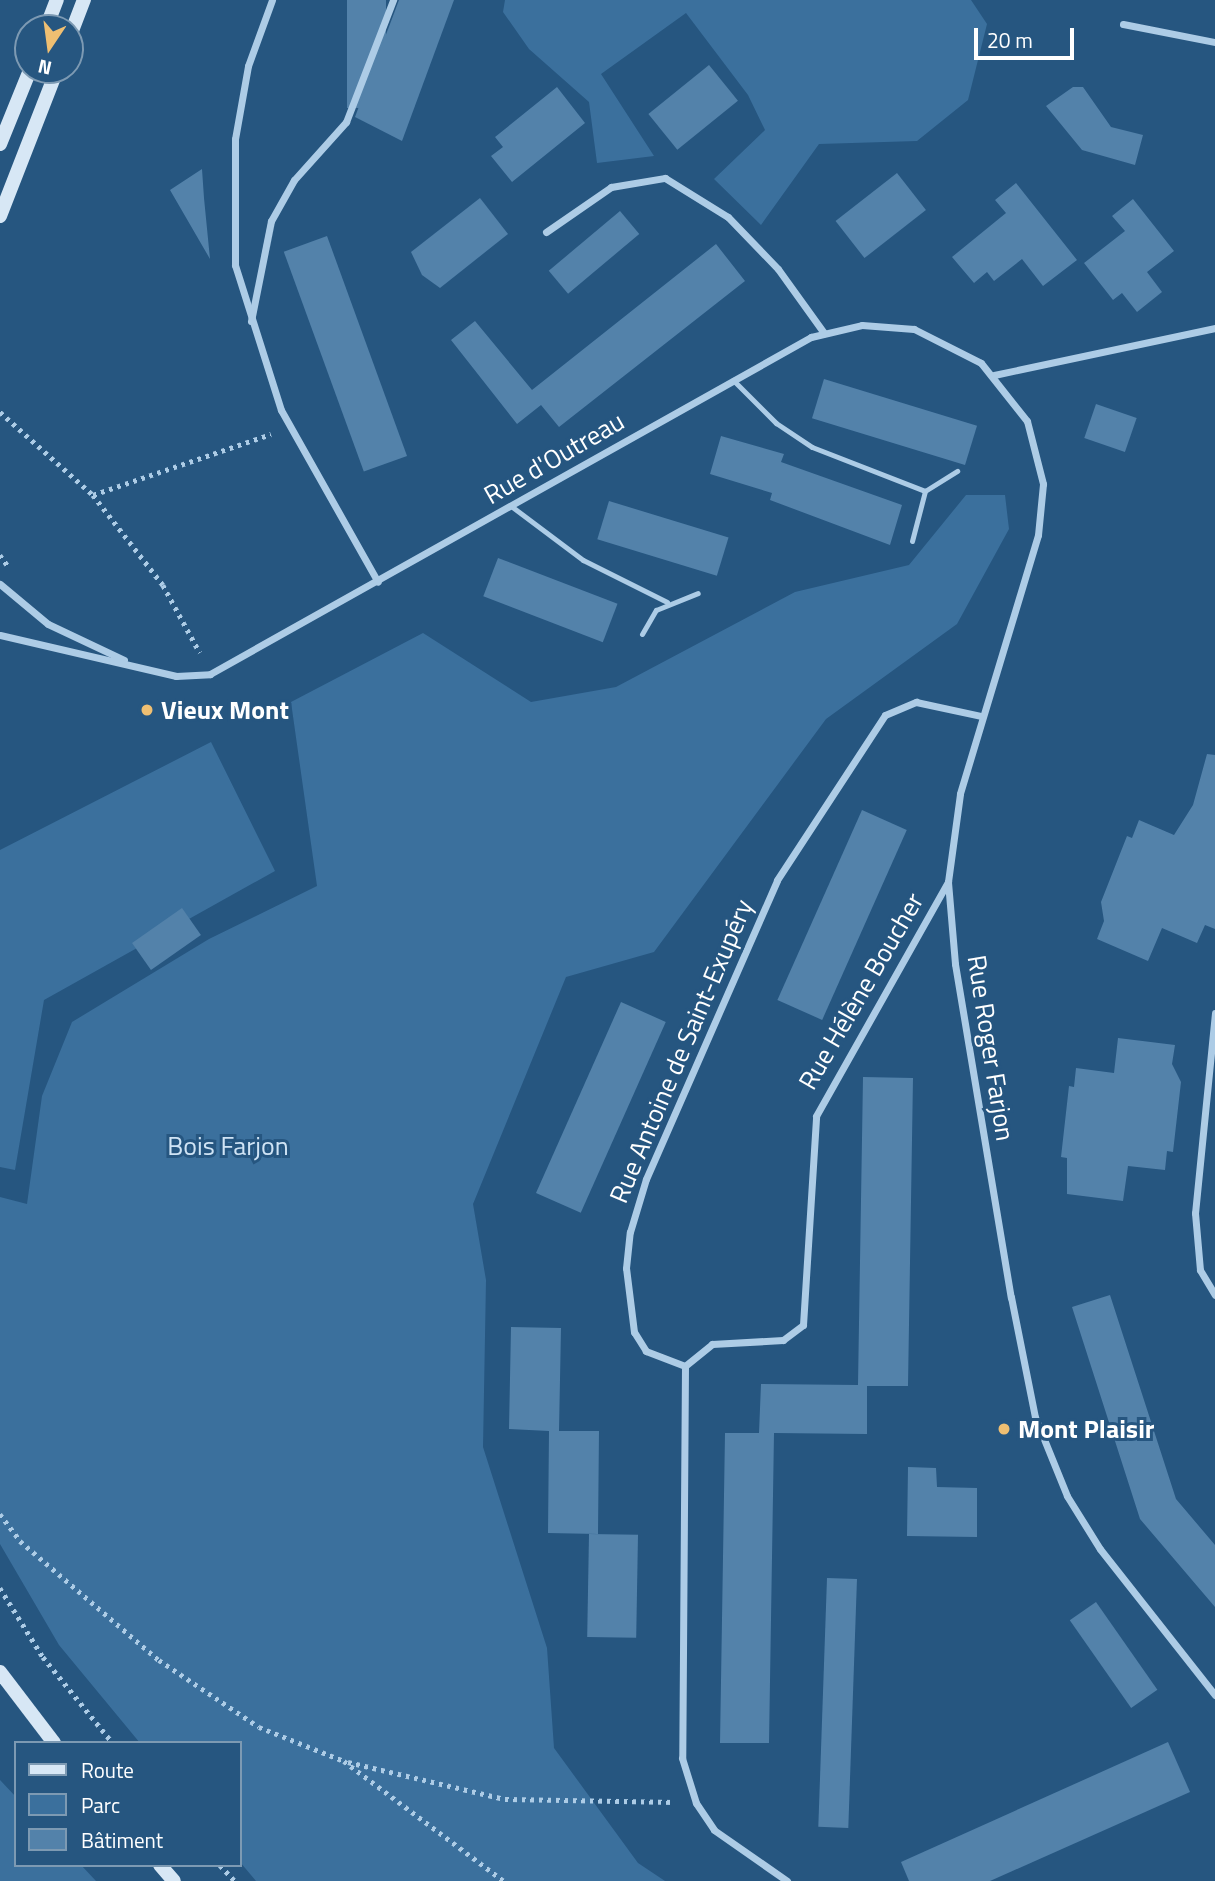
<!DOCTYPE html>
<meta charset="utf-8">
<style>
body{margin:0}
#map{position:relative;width:1215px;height:1881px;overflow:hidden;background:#265680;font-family:"Titillium Web",sans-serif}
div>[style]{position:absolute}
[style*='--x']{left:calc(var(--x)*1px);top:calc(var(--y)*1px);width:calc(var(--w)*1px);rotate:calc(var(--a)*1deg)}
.green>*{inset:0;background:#3b709d}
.building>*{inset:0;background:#5382aa;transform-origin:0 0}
.path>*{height:4.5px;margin-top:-2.25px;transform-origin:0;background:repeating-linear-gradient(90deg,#adcce6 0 3.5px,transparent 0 8.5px)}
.service>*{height:5px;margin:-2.5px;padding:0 2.5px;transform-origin:2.5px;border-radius:2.5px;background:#adcce6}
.minor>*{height:7px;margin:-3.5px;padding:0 3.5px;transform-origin:3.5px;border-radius:3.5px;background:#adcce6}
.secondary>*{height:14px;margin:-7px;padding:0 7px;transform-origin:7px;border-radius:7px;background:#d7e7f5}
.dots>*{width:19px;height:19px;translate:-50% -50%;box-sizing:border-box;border:4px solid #265680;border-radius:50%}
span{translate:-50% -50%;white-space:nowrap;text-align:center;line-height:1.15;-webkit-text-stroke:6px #265680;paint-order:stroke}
.street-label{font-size:26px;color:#fff}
.poi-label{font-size:26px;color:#fff;font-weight:700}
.left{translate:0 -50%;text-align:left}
.park-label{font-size:26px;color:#d0e4f5}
.legend{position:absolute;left:14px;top:1741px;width:228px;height:126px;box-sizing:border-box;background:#265680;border:2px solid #7d9ab3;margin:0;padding:9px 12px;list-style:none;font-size:21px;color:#fff}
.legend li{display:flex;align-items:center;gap:14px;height:35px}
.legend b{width:35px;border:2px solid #7d9ab3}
.north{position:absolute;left:14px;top:14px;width:70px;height:70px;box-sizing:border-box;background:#265680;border:2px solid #7d9ab3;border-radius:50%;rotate:193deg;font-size:19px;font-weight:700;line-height:28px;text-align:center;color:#fff}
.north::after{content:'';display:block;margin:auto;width:24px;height:32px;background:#efbf72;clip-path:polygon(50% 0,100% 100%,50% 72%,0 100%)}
.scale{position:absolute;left:974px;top:28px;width:100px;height:32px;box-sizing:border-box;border:4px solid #fff;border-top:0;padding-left:9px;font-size:21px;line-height:24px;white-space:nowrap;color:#fff;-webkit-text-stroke:5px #265680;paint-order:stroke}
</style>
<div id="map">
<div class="green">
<i style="clip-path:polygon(505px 0,971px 0,987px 24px,968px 100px,917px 141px,819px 144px,761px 225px,714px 179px,765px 130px,748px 95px,686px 13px,601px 74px,654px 156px,597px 163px,589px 102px,529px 49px,503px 12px)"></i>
<i style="clip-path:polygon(966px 495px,1005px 495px,1009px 529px,957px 624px,826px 719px,654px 952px,566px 977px,473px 1204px,486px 1280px,483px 1447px,547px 1648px,554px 1748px,638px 1863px,665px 1881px,256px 1881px,240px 1862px,240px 1743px,140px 1743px,59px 1645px,0 1544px,0 1197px,27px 1204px,42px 1096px,72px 1022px,209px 939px,317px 886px,291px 702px,423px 633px,531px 702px,616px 687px,795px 592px,909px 565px)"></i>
<i style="clip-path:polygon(211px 742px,275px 871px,44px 1000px,15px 1170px,0 1167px,0 850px)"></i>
<i style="clip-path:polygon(0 1780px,16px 1797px,16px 1865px,81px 1865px,96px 1881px,0 1881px)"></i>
</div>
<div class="building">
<i style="left:347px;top:0;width:39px;height:108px"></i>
<i style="clip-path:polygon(399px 0,454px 0,402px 141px,355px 117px)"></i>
<i style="left:709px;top:65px;width:46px;height:78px;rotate:51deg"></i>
<i style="clip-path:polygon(557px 87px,585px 123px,512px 182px,491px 156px,503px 147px,495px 137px)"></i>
<i style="clip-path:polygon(1073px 87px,1083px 87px,1111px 127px,1143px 135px,1135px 165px,1082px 150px,1046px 106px)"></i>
<i style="clip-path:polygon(202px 169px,204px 198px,210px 259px,170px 190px)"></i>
<i style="left:897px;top:173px;width:47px;height:78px;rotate:52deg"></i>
<i style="clip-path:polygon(1016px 183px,1077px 260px,1043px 286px,1022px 259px,994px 281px,987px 272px,974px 283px,952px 257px,1006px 213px,995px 200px)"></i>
<i style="clip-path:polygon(480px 198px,508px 234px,440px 288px,422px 275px,411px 252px)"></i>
<i style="clip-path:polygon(1133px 199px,1174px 251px,1147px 272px,1162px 292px,1137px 312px,1122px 293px,1113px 300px,1084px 263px,1125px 231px,1112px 216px)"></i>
<i style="left:620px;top:211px;width:30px;height:93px;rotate:50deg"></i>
<i style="left:327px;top:236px;width:234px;height:46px;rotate:70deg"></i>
<i style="clip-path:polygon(716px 244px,745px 281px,559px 427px,541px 405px,517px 424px,451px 340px,475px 321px,532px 390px)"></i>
<i style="left:824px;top:379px;width:160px;height:41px;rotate:17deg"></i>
<i style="left:1096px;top:404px;width:43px;height:36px;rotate:19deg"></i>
<i style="clip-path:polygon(721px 436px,784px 454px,781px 462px,902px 505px,890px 545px,770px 500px,772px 493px,710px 474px)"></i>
<i style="left:609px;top:501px;width:125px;height:40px;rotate:17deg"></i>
<i style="left:498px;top:558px;width:128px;height:41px;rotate:21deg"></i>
<i style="clip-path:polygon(1207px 754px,1215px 755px,1215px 929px,1205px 925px,1197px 943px,1162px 928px,1148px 961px,1097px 939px,1104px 921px,1101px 902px,1127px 836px,1132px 838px,1139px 820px,1174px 835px,1193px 805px)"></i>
<i style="left:862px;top:810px;width:49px;height:208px;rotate:24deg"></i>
<i style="left:182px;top:908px;width:33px;height:61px;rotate:55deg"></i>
<i style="left:621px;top:1002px;width:49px;height:209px;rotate:24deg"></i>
<i style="clip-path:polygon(1118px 1038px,1175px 1045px,1172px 1064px,1181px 1082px,1173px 1152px,1167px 1151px,1165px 1170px,1128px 1166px,1123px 1201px,1067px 1194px,1067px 1158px,1061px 1157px,1069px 1086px,1074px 1087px,1076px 1068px,1114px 1073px)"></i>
<i style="clip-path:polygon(863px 1077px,913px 1078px,908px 1386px,867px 1386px,867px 1434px,774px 1433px,769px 1743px,720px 1743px,725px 1433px,772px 1433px,759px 1433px,761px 1384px,858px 1385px)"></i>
<i style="clip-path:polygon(1110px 1295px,1176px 1499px,1215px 1545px,1215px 1607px,1140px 1519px,1072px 1307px)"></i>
<i style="clip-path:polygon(511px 1327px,561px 1328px,559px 1431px,599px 1431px,598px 1534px,548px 1533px,549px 1431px,509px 1429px)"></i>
<i style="clip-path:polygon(908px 1467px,936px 1468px,937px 1487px,977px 1488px,977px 1537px,907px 1536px)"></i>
<i style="left:589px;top:1534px;width:49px;height:103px;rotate:1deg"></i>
<i style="left:827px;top:1578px;width:30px;height:249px;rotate:2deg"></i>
<i style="left:1096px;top:1602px;width:107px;height:32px;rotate:55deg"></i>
<i style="clip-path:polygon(1168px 1742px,1190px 1792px,990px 1881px,909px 1881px,901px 1862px)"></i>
</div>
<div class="path">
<i style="--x:0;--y:412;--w:125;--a:41.7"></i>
<i style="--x:93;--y:495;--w:114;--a:52.1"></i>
<i style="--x:163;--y:585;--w:77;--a:61.4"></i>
<i style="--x:93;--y:495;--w:188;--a:-18.9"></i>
<i style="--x:0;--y:555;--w:14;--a:54"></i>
<i style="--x:0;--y:1514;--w:34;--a:53"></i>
<i style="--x:20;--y:1541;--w:183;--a:40.6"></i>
<i style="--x:159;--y:1660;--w:120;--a:33.8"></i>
<i style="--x:259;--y:1727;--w:92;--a:21.8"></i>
<i style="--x:344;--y:1761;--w:200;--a:36.9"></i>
<i style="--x:0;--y:1588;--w:81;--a:58.1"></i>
<i style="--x:43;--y:1657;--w:111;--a:50.9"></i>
<i style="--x:348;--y:1762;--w:161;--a:13.3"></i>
<i style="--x:505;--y:1799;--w:170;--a:1"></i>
<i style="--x:220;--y:1865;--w:22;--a:47"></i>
</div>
<div class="service">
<i style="--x:733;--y:380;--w:61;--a:45"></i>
<i style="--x:776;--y:423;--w:43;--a:33.7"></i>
<i style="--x:812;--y:447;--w:121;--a:21.3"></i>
<i style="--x:511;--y:506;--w:90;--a:36.9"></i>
<i style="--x:583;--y:560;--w:94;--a:26.6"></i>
<i style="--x:912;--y:541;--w:52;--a:-75.4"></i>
<i style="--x:925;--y:491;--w:38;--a:-32"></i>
<i style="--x:642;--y:634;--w:28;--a:-60"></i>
<i style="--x:656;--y:610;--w:45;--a:-22"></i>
</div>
<div class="minor">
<i style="--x:272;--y:0;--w:70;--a:110"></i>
<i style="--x:248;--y:66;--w:74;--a:100.1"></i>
<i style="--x:235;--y:139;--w:126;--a:90"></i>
<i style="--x:235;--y:265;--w:152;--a:72.4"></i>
<i style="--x:281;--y:410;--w:197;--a:60.6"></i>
<i style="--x:1123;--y:24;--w:94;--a:11.1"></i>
<i style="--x:546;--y:232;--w:79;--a:-34.7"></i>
<i style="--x:611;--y:187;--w:55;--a:-9.5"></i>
<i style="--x:665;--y:178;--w:74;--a:31.8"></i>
<i style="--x:728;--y:217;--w:72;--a:46.1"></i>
<i style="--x:778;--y:269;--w:79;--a:54.3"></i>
<i style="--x:251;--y:321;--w:102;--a:-78.7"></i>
<i style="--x:271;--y:221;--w:47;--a:-60.7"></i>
<i style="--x:294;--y:180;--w:78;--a:-48.1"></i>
<i style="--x:346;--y:122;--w:131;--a:-68.9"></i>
<i style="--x:994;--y:375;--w:226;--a:-12"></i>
<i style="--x:0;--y:584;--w:62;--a:39.8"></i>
<i style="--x:48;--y:624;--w:84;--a:25.3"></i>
<i style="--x:0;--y:635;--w:181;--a:13.1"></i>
<i style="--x:176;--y:676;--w:34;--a:-3"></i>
<i style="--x:210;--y:674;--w:689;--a:-29.28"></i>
<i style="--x:811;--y:337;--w:52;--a:-13.2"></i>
<i style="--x:862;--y:325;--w:52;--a:4.4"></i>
<i style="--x:914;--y:329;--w:75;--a:26.9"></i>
<i style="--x:981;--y:363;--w:74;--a:51.6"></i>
<i style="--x:1027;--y:421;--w:65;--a:75.7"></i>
<i style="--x:1043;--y:484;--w:51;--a:95.6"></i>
<i style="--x:1038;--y:535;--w:270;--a:106.8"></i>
<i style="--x:960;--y:794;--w:89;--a:97.8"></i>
<i style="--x:948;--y:882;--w:82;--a:85.1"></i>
<i style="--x:955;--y:964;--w:338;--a:80.5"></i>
<i style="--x:1011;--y:1297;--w:122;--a:78.7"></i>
<i style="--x:1035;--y:1417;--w:85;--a:67.9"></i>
<i style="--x:1067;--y:1496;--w:62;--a:58.1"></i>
<i style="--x:1100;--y:1549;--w:186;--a:51.8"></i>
<i style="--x:1215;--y:1013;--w:201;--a:95.7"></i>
<i style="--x:1195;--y:1213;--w:57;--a:85"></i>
<i style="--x:1200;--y:1270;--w:29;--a:59"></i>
<i style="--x:685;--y:1366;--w:42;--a:-159"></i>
<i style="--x:646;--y:1351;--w:22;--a:-122"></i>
<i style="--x:634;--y:1332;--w:64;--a:-97.1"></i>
<i style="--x:626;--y:1268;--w:36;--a:-84"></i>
<i style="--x:630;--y:1232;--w:55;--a:-73.2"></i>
<i style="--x:646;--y:1179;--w:326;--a:-66.3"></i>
<i style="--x:777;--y:880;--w:197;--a:-56.8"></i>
<i style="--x:885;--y:715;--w:34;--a:-23"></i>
<i style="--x:916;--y:702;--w:66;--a:12.2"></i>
<i style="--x:685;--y:1366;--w:35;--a:-39"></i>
<i style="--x:712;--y:1344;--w:71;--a:-3.2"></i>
<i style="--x:783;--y:1340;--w:25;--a:-37"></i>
<i style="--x:803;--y:1325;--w:209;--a:-86.4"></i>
<i style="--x:816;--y:1116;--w:269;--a:-60.6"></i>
<i style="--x:685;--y:1366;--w:392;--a:90.4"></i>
<i style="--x:682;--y:1758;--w:47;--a:72.7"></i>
<i style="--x:696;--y:1803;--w:32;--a:56"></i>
<i style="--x:714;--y:1830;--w:89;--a:34.9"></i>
</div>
<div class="secondary">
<i style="--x:46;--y:28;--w:30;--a:-69"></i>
<i style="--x:70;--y:36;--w:39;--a:-69"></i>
<i style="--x:0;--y:144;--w:80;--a:-67.9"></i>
<i style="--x:0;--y:216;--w:157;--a:-68.7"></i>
<i style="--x:0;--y:1672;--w:89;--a:52.7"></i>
<i style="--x:160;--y:1865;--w:21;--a:49"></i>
</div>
<div class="dots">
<i style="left:147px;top:710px;background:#efbf72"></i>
<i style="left:1004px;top:1429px;background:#efbf72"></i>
</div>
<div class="street-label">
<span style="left:554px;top:458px;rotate:-30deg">Rue d'Outreau</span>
<span style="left:861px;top:991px;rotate:-60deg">Rue Hélène Boucher</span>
<span style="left:991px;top:1048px;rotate:81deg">Rue Roger Farjon</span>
<span style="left:681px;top:1051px;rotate:-67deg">Rue Antoine de Saint-Exupéry</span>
</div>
<div class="poi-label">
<span class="left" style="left:161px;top:710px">Vieux Mont</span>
<span class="left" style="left:1018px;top:1429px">Mont Plaisir</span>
</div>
<div class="park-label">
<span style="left:228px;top:1146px">Bois Farjon</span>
</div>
<ul class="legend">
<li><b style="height:9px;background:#d7e7f5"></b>Route</li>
<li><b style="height:19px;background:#3b709d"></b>Parc</li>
<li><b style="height:19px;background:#5382aa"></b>Bâtiment</li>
</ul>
<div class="north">N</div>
<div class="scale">20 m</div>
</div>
